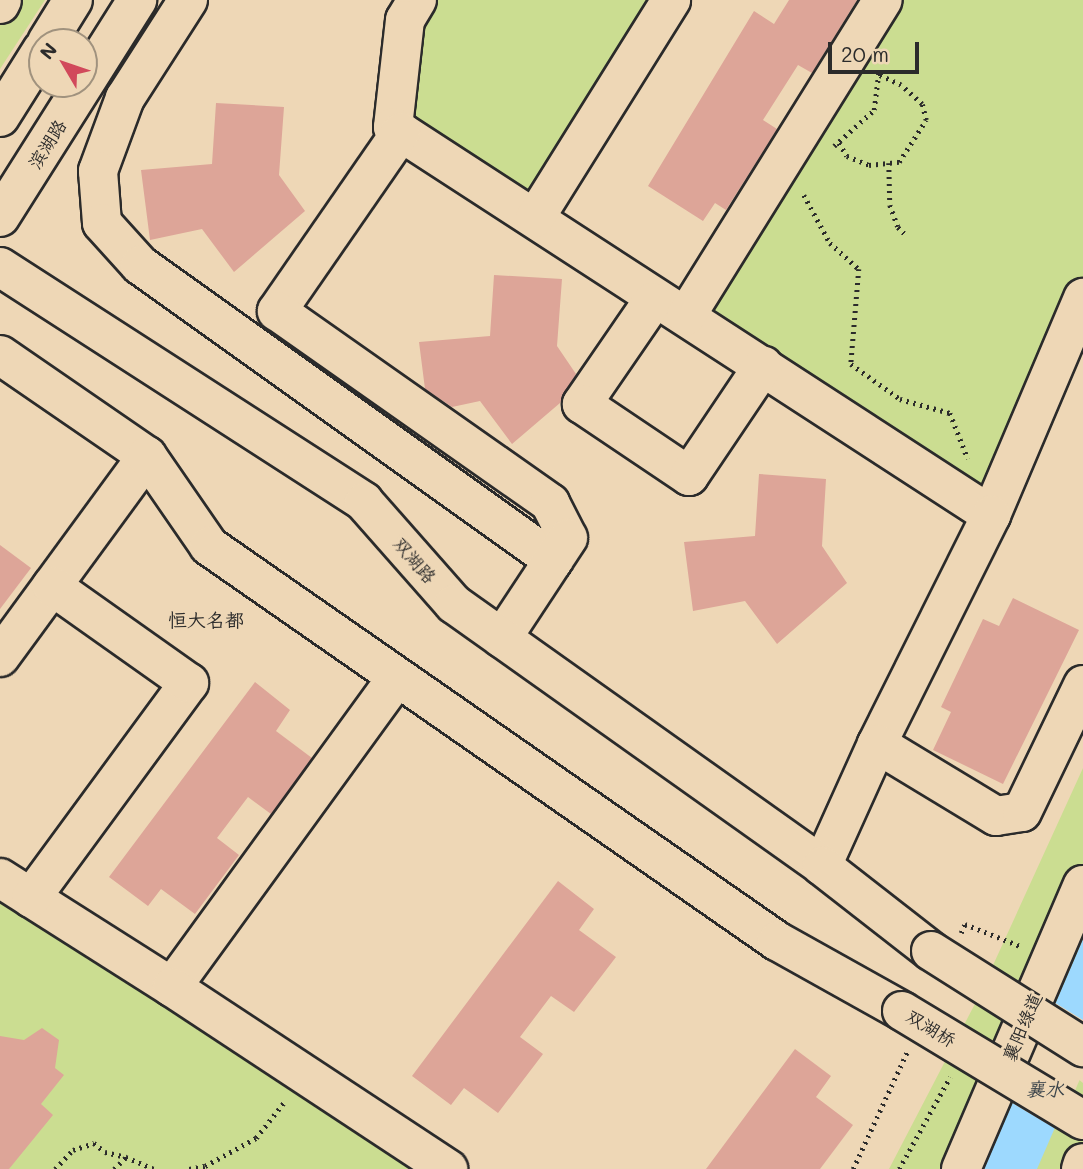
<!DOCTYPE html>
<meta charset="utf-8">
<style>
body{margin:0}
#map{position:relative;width:1083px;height:1169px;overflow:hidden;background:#eed7b6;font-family:Mali,"LXGW WenKai TC",sans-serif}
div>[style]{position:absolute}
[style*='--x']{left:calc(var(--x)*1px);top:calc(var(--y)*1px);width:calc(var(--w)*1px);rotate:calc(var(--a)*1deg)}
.green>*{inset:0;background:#cbdd91}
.water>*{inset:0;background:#9dd9fe}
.pier>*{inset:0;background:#eed7b6}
.building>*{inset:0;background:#dda598}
.path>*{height:4.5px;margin-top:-2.25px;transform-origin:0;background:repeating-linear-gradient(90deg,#2b2b2b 0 2px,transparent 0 7px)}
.roads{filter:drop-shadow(2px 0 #2b2b2b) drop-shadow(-2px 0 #2b2b2b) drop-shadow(0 2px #2b2b2b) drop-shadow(0 -2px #2b2b2b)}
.minor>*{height:38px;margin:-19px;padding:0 19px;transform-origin:19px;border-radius:19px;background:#eed7b6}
.major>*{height:38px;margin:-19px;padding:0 19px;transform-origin:19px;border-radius:19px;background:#eed7b6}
.bridges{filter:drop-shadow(2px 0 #2b2b2b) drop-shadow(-2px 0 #2b2b2b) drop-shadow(0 2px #2b2b2b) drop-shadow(0 -2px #2b2b2b)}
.major-bridge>*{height:38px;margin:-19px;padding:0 19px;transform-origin:19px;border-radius:19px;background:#eed7b6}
span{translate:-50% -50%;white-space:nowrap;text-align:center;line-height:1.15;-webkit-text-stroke:6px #eed7b6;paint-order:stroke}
.street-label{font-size:18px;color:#2b2b2b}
.neighbourhood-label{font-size:19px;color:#2b2b2b}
.water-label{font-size:19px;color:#3c454b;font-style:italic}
.north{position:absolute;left:28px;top:28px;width:70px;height:70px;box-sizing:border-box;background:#eed7b6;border:2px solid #a0927e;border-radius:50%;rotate:309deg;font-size:19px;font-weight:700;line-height:28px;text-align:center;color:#2b2b2b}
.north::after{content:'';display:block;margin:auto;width:24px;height:32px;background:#d1495b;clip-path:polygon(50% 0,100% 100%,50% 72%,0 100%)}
.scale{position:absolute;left:828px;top:42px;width:91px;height:32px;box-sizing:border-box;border:4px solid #2b2b2b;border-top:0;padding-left:9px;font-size:21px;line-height:24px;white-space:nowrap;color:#2b2b2b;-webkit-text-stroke:5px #eed7b6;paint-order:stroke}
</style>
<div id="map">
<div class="green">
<i style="clip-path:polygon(0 0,45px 0,0 69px)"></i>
<i style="clip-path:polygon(417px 0,671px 0,535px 218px,393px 128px)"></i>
<i style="clip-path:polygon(884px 0,1083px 0,1083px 298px,991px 515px,686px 316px)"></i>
<i style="clip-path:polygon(1083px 768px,1083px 1057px,983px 1001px,1083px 1083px,1083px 1169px,889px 1169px,978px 998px)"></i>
<i style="clip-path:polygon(0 878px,448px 1169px,0 1169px)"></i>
</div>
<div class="water">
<i style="clip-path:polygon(1083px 939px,1083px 1063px,1037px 1169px,984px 1169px)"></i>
</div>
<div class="pier">
<i style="clip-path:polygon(1052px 1001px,1083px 1020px,1083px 1072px,1058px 1130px,1009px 1101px)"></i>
</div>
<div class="building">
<i style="clip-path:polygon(789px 0,857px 0,812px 73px,798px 65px,763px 120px,777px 129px,726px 210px,715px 203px,703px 221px,648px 186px,754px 11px,774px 24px)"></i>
<i style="clip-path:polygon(216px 103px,284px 107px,279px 175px,305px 211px,234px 272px,202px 229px,150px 240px,141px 170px,212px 164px)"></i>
<i style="clip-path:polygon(494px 275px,562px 279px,557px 346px,576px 374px,560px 403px,512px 444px,480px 401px,452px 407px,425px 389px,419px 342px,490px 336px)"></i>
<i style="clip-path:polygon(759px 474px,826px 479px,822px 546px,847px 583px,777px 644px,745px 601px,693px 611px,684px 542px,755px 536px)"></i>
<i style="clip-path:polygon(0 545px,31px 568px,0 609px)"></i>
<i style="clip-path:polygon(1013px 598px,1079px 630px,1003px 784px,933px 750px,951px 712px,941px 707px,983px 619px,999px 626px)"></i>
<i style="clip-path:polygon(255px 682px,290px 710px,276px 731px,312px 758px,271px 814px,248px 797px,217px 838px,239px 855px,195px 914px,161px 889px,148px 906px,109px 877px)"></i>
<i style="clip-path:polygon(558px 881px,594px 909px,579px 930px,616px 957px,574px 1012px,551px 996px,520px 1037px,543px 1054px,498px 1113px,464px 1088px,451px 1105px,412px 1076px)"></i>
<i style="clip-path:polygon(42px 1028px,59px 1040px,55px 1068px,64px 1075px,41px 1104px,53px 1115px,9px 1169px,0 1169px,0 1036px,24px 1040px)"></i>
<i style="clip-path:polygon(795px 1049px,831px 1076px,816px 1097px,853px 1125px,820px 1169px,706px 1169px)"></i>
</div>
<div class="path">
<i style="--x:839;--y:143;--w:15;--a:58"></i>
<i style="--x:847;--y:156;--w:24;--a:22"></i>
<i style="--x:869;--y:165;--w:30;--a:-6"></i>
<i style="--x:899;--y:162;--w:50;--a:-57.3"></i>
<i style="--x:926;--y:120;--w:16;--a:-104"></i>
<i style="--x:922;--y:104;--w:28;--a:-138"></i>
<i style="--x:901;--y:85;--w:24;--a:-156"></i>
<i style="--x:834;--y:146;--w:54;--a:-42"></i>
<i style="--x:874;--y:110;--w:38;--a:-83"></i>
<i style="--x:889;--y:163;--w:42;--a:88.6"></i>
<i style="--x:890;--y:205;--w:23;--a:70"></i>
<i style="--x:898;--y:227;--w:13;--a:45"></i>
<i style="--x:804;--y:195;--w:55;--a:61.6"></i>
<i style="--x:830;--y:243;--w:39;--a:42"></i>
<i style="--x:859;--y:269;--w:95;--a:94.8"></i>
<i style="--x:851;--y:364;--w:60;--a:35.5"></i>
<i style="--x:900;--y:399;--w:52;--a:15.6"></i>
<i style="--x:950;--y:413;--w:49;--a:68.6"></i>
<i style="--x:961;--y:933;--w:10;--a:-66"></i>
<i style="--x:965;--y:924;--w:59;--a:21.8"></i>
<i style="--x:55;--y:1169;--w:26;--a:-47"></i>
<i style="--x:73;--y:1150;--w:22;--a:-18"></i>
<i style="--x:94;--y:1143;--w:14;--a:39"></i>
<i style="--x:105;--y:1152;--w:22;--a:13"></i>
<i style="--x:114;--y:1169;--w:17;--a:-45"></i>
<i style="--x:126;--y:1157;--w:30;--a:23"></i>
<i style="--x:189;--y:1169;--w:16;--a:-11"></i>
<i style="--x:205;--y:1166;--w:58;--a:-28.8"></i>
<i style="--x:256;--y:1138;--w:47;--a:-51.9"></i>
<i style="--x:853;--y:1169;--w:129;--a:-65.2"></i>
<i style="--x:899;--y:1169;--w:105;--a:-61"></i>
</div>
<div class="roads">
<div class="minor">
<i style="--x:188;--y:0;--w:117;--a:122.7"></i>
<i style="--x:125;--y:98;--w:78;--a:110.3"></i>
<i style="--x:98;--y:171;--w:52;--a:85.6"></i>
<i style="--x:102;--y:223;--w:57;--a:47.9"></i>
<i style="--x:140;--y:265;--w:508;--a:35.54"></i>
<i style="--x:417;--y:0;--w:23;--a:121"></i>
<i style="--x:405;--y:20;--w:108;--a:96.4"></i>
<i style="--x:393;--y:127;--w:713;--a:32.98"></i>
<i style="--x:991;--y:515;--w:236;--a:-67"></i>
<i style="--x:0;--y:4;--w:4;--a:-63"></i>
<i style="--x:47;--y:42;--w:49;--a:-58.2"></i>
<i style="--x:0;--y:117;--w:79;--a:-57.9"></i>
<i style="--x:401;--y:132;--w:218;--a:124.7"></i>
<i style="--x:277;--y:311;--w:334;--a:35.1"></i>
<i style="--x:550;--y:503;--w:39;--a:63"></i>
<i style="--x:568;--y:538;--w:120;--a:123.4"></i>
<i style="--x:0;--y:217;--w:257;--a:-57.7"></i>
<i style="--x:535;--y:218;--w:257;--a:-58"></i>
<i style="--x:652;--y:302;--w:124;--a:124.5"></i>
<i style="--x:582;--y:404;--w:129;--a:33.9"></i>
<i style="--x:689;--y:476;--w:133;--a:-56.1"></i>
<i style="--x:686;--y:316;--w:372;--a:-58.1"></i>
<i style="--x:0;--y:657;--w:249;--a:-53.8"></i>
<i style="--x:877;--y:744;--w:256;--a:-63.5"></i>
<i style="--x:822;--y:866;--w:134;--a:-65.7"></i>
<i style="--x:877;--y:744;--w:139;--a:31.2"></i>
<i style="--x:996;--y:816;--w:26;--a:-9"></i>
<i style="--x:1022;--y:812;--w:141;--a:-64.3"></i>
<i style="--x:0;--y:878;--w:204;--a:32.4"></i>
<i style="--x:172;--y:987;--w:381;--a:-54"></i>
<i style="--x:31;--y:898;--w:267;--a:-53.7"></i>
<i style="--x:189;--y:683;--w:168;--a:-144.7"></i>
<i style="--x:172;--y:987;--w:331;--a:33.4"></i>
<i style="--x:961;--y:1169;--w:309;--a:-66.8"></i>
<i style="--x:1081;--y:1169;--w:6;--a:-72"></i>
</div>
<div class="major">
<i style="--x:0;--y:267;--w:433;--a:32.8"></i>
<i style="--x:364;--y:502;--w:136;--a:48.6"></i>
<i style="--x:454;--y:604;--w:452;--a:35.4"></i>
<i style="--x:822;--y:866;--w:138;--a:37.9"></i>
<i style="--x:0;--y:355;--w:178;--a:34.5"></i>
<i style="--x:147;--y:456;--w:109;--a:55.4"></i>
<i style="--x:209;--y:546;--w:692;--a:34.82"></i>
<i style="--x:777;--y:941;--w:143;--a:29.2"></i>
</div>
</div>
<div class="bridges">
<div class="major-bridge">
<i style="--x:931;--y:951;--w:180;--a:32.3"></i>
<i style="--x:902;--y:1011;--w:211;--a:31.1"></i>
</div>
</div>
<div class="street-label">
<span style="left:47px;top:144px;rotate:-58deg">滨湖路</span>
<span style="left:415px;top:560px;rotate:49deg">双湖路</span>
<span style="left:1022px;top:1027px;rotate:-67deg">襄阳绿道</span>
<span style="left:931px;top:1028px;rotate:31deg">双湖桥</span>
</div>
<div class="neighbourhood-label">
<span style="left:206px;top:620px">恒大名都</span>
</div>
<div class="water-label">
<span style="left:1045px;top:1089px">襄水</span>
</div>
<div class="north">N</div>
<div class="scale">20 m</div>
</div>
